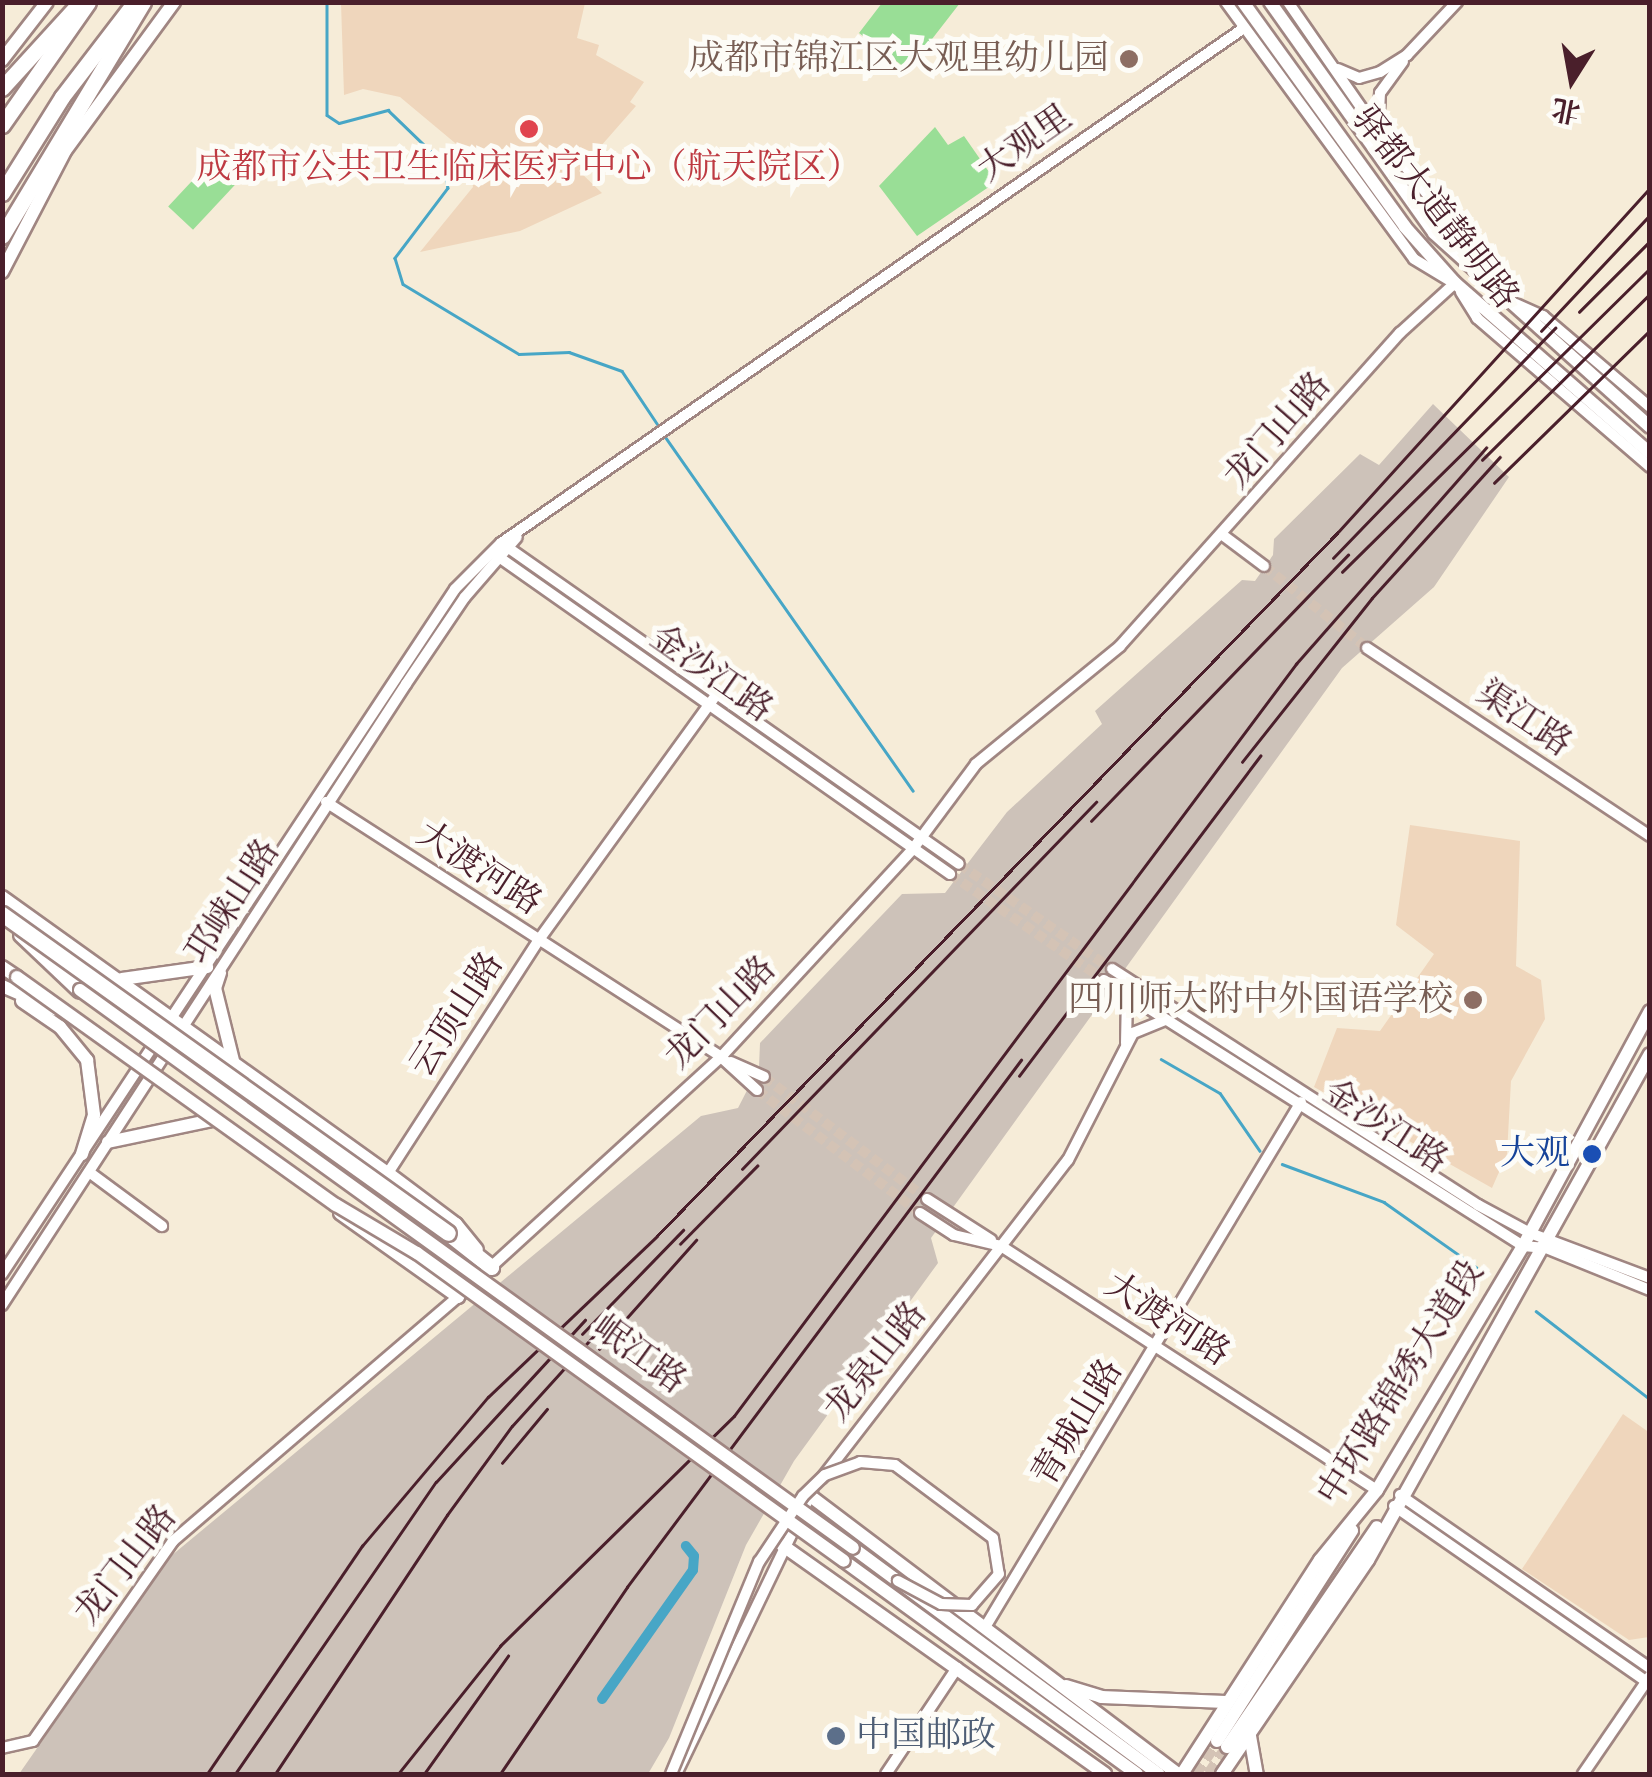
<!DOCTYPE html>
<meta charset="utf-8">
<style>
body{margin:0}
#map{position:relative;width:1652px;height:1777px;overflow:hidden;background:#f6ecd8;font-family:"IM FELL DW Pica","Noto Serif SC",serif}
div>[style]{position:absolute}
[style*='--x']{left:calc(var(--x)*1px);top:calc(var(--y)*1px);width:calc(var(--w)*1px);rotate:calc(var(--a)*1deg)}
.built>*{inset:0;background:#efd6bc}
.industrial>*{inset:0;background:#cdc2b9}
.green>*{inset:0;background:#99de96;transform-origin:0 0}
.stream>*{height:2.5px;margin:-1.25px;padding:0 1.25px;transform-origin:1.25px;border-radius:1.25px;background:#47a6c6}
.canal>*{height:10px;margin:-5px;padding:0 5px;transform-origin:5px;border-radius:5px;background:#47a6c6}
.minor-tunnel>*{height:10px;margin-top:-5px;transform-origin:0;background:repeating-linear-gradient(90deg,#d4c3b5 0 10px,transparent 0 15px)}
.major-tunnel>*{height:12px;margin-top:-6px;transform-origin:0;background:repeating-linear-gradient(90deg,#d4c3b5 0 12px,transparent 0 18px)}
.roads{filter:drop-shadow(2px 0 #a08682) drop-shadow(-2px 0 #a08682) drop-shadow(0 2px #a08682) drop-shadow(0 -2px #a08682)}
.minor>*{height:10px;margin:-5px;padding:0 5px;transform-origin:5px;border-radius:5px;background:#fff}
.major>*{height:12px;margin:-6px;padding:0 6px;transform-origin:6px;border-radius:6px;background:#fff}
.highway>*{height:15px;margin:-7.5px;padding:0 7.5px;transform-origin:7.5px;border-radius:7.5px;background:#fff}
.rail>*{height:2.5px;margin:-1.25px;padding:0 1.25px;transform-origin:1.25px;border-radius:1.25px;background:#4a1f2b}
.bridges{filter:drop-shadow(2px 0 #a08682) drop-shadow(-2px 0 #a08682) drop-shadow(0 2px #a08682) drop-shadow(0 -2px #a08682)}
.minor-bridge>*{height:10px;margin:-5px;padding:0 5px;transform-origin:5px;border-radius:5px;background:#fff}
.major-bridge>*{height:12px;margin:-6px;padding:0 6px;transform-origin:6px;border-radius:6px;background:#fff}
.highway-bridge>*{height:15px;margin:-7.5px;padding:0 7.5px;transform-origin:7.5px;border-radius:7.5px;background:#fff}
.dots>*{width:28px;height:28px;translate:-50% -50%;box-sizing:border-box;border:5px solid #fdfcf7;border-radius:50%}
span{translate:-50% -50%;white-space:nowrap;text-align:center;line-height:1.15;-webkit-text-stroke:10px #fdfcf7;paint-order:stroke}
.education-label{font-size:35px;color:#785e54}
.right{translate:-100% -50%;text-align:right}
.street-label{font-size:35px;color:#4a1f2b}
.health-label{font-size:35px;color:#be3a42}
.transit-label{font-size:35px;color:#164399}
.service-label{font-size:35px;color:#4e5e75}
.left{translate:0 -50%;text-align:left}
.frame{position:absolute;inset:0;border:5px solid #4a1f2b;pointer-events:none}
.north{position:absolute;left:1522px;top:30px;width:100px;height:100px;-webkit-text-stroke:8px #fdfcf7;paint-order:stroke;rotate:191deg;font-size:28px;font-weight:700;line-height:40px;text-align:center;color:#4a1f2b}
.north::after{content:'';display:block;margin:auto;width:35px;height:45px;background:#4a1f2b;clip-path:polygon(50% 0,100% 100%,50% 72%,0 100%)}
</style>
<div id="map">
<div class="built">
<i style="clip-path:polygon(341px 3px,585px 3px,577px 38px,599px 45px,596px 55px,644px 82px,630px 102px,636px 106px,579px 171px,602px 193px,520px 231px,420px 252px,473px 187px,467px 153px,400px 97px,363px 89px,344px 95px)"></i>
<i style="clip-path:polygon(1410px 825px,1520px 841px,1516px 966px,1541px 980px,1545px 1019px,1511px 1081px,1507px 1154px,1492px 1188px,1314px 1087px,1337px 1028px,1380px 1031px,1434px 954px,1396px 925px)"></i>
<i style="clip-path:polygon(1623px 1414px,1650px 1433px,1649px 1637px,1629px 1640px,1522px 1569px)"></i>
</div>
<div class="industrial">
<i style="clip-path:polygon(1433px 404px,1509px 477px,1434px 587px,1342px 668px,931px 1238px,938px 1263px,794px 1461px,746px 1545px,669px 1738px,648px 1774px,19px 1774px,171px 1556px,701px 1116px,738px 1108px,759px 1067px,760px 1043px,902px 894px,945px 893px,1007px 812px,1102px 724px,1095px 711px,1242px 580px,1255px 581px,1273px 555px,1274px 539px,1360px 454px,1379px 465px)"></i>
</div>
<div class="green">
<i style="clip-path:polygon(882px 3px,882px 2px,960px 3px,908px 70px,859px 33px)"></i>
<i style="clip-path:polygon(935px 127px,948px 145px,964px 136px,996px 182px,917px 236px,879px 186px)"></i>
<i style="left:220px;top:151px;width:34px;height:76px;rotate:43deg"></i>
</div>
<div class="stream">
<i style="--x:327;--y:2;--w:113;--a:90"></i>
<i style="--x:327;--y:115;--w:14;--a:34"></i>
<i style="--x:339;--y:123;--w:51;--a:-14.9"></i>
<i style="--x:388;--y:110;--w:79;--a:44"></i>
<i style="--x:445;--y:165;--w:23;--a:83"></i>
<i style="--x:448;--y:188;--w:88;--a:127.1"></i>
<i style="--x:395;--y:258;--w:27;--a:73"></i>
<i style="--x:403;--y:284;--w:135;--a:31.1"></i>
<i style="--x:519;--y:354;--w:50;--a:-2.3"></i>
<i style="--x:569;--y:352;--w:56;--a:19.7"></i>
<i style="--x:622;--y:371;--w:69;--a:56.3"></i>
<i style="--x:664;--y:435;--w:434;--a:55"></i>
<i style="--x:1161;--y:1059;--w:68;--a:30"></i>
<i style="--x:1220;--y:1093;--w:70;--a:55.4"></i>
<i style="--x:1282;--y:1164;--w:109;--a:20.4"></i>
<i style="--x:1384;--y:1202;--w:113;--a:35.2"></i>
<i style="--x:1536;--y:1311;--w:144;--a:37.7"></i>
</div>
<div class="canal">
<i style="--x:602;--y:1699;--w:158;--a:-54.8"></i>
<i style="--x:693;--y:1570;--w:14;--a:-86"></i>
<i style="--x:694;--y:1556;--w:13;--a:-129"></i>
</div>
<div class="minor-tunnel">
<i style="--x:1264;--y:566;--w:132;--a:38.5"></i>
<i style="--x:959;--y:864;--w:186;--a:34.5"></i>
<i style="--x:950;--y:874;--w:187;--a:34.5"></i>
<i style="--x:764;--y:1077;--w:204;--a:36.8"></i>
<i style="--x:757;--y:1090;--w:204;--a:37"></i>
</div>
<div class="major-tunnel">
<i style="--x:1195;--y:1774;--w:40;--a:-56"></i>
<i style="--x:1209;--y:1774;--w:32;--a:-56"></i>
</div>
<div class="roads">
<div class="minor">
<i style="--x:1226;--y:2;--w:318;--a:53.8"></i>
<i style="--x:1414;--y:259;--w:41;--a:31"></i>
<i style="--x:1288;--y:2;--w:158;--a:55.3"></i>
<i style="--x:1378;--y:132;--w:205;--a:51.7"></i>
<i style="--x:1338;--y:69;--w:23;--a:23"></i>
<i style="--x:1359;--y:78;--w:22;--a:-16"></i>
<i style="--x:1380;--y:72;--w:32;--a:-32"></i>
<i style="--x:1407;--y:55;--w:73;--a:-46.7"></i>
<i style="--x:1378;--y:131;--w:38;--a:-87"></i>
<i style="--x:1380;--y:93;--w:39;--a:-54"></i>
<i style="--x:1461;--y:292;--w:31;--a:58"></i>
<i style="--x:1477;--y:318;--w:228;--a:40.7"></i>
<i style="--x:1516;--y:304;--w:30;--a:24"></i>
<i style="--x:1543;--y:316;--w:140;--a:40.4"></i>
<i style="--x:1224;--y:536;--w:50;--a:36.9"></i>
<i style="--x:510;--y:549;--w:548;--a:35.05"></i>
<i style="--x:496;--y:555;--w:555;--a:35.09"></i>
<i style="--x:1367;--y:648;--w:340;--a:33.6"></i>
<i style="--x:326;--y:802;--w:470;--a:32.8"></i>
<i style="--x:721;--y:1057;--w:49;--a:42.5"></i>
<i style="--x:1112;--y:969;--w:435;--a:32.8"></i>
<i style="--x:1478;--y:1205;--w:59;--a:28.3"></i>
<i style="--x:1530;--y:1233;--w:128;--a:20.6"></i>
<i style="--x:1104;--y:980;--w:496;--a:32.4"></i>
<i style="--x:1523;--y:1246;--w:23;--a:5"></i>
<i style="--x:1546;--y:1248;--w:112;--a:22"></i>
<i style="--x:1126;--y:1043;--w:47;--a:-88.8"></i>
<i style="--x:731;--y:1062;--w:36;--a:24"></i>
<i style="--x:89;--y:1172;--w:91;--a:36.5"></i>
<i style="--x:388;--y:1173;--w:276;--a:-57.1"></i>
<i style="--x:538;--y:941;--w:304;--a:-54.1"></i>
<i style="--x:927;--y:1199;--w:76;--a:32.6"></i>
<i style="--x:920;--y:1213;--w:40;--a:32.9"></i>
<i style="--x:954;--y:1235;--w:48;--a:13.2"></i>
<i style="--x:1001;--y:1246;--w:448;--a:33"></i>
<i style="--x:2;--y:1274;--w:821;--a:-56.52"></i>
<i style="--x:455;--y:589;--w:65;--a:-45"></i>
<i style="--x:501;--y:543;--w:904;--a:-34.73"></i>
<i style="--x:2;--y:1305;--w:741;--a:-56.95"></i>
<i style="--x:406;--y:684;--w:105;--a:-55.9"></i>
<i style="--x:465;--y:597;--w:79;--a:-49.1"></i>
<i style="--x:822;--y:1478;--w:402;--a:-52.3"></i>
<i style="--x:1068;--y:1160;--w:143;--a:-62.9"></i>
<i style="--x:1133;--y:1033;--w:35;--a:-22"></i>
<i style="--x:1400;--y:1495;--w:304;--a:34.7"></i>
<i style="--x:1394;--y:1506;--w:312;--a:34.8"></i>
<i style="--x:987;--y:1624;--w:609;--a:-58.97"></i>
<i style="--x:2;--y:1748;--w:32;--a:-13"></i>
<i style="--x:33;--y:1741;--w:244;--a:-55"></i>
<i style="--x:173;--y:1541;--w:375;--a:-40.6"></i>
<i style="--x:458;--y:1297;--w:356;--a:-42.4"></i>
<i style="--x:721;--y:1057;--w:282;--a:-47.3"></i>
<i style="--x:912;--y:850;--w:107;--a:-53.3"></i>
<i style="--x:976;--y:764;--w:186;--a:-39.3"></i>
<i style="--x:1120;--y:646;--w:420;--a:-48.2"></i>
<i style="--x:1400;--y:333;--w:74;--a:-42.3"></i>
<i style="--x:676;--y:1774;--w:314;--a:-64.3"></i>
<i style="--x:886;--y:1774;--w:128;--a:-56.2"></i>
<i style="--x:1583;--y:1774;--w:119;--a:-55.6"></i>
</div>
<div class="major">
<i style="--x:1243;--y:2;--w:277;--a:54.2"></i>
<i style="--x:1405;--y:227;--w:75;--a:48.2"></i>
<i style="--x:1455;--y:283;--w:259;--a:41.1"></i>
<i style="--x:1270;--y:2;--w:283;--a:54.6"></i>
<i style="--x:1434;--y:233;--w:290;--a:41.9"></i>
<i style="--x:2;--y:60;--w:73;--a:-52.2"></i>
<i style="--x:2;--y:272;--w:136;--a:-62.5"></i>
<i style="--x:65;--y:151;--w:185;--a:-53.8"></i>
<i style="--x:2;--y:897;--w:475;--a:35.6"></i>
<i style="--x:388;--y:1173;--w:85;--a:36.9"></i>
<i style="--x:456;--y:1224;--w:33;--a:51"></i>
<i style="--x:2;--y:967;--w:18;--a:34"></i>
<i style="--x:220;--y:973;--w:16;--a:108"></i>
<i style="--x:215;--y:988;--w:75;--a:76.1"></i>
<i style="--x:122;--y:979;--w:86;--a:-8"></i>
<i style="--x:2;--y:986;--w:58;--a:23.5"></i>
<i style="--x:22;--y:1001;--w:46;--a:34.4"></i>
<i style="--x:60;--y:1027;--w:43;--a:50.7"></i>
<i style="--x:87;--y:1060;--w:55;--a:82.7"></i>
<i style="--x:94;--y:1115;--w:41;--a:107.1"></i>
<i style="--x:108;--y:1142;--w:106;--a:-11.9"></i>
<i style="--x:340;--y:1213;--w:145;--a:35.4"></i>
<i style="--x:809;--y:1495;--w:463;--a:37.1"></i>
<i style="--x:782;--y:1545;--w:396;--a:35.3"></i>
<i style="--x:853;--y:1548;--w:380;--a:36.5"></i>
<i style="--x:844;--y:1561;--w:362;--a:36"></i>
<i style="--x:1066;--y:1686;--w:37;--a:17"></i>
<i style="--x:1101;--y:1697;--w:125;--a:2.3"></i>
<i style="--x:1250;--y:1736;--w:39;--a:80"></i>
<i style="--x:1217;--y:1741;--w:250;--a:-57.3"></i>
<i style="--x:1227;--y:1747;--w:266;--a:-55.7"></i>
<i style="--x:1182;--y:1774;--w:255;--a:-57.2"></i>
<i style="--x:1320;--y:1560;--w:90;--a:-50.8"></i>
<i style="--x:1377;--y:1490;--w:284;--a:-59.1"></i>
<i style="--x:1523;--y:1246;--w:267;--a:-61.6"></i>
<i style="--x:1222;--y:1774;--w:259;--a:-55.7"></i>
<i style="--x:1368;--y:1560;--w:579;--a:-60.87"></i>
</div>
<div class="highway">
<i style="--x:2;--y:88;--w:108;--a:-47.6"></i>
<i style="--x:2;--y:125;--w:150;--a:-55"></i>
<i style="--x:2;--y:193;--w:113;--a:-58"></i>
<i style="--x:62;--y:97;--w:113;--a:-52.5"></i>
<i style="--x:2;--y:236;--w:273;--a:-58.9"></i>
<i style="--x:21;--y:934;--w:81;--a:43.5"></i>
<i style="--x:448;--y:1233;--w:55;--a:38.3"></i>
</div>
</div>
<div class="rail">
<i style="--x:1579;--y:312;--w:100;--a:-45"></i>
<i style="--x:1541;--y:331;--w:159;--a:-46.8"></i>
<i style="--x:1482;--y:460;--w:236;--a:-44.7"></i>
<i style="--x:1494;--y:483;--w:219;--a:-44.4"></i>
<i style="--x:1333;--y:558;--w:320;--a:-46"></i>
<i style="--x:1342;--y:572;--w:433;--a:-44.6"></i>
<i style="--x:1242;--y:762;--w:209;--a:-51.6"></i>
<i style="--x:1372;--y:598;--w:190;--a:-47.8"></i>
<i style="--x:1091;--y:821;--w:370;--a:-46"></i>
<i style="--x:1019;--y:1076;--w:401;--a:-53"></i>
<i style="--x:742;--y:1169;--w:510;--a:-46.03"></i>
<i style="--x:680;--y:1244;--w:110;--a:-45.4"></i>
<i style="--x:582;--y:1334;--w:145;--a:-45.8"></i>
<i style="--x:599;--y:1349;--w:146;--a:-48.3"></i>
<i style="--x:502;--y:1463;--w:70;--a:-50.2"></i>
<i style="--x:207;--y:1774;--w:276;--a:-55.8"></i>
<i style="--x:362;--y:1546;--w:195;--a:-49.8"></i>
<i style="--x:488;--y:1397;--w:233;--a:-43.6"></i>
<i style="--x:657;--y:1236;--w:979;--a:-45.95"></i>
<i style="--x:1338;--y:532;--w:464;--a:-47.8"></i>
<i style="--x:235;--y:1774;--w:354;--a:-55.5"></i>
<i style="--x:436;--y:1482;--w:220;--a:-47.4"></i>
<i style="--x:275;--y:1774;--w:311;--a:-56.4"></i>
<i style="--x:447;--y:1515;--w:110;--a:-53.9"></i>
<i style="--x:512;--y:1426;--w:132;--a:-47.8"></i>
<i style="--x:398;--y:1774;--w:164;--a:-51.4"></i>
<i style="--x:500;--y:1646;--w:328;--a:-44.5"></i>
<i style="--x:734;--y:1416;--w:939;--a:-53.23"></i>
<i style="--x:1296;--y:664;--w:288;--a:-48.7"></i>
<i style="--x:424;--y:1774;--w:145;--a:-54.6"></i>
<i style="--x:500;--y:1774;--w:226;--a:-55.8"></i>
<i style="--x:627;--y:1587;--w:658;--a:-53.22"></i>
</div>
<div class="bridges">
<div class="minor-bridge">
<i style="--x:671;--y:1774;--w:230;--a:-67.5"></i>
<i style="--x:759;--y:1562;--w:79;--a:-56.3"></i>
<i style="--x:803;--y:1496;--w:30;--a:-44"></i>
<i style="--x:825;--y:1475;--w:37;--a:-20"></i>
<i style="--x:860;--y:1462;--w:35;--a:5"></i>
<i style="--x:895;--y:1465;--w:122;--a:36.7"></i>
<i style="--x:993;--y:1538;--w:36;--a:81"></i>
<i style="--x:999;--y:1574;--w:41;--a:131.1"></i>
<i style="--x:972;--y:1605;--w:31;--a:-178"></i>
<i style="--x:941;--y:1604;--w:49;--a:-151.9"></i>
</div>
<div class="major-bridge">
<i style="--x:17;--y:977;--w:392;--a:35.6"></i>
<i style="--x:336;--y:1205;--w:94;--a:30.7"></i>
<i style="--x:417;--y:1253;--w:526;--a:35.8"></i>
<i style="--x:80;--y:990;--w:953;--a:35.82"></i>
</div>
<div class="highway-bridge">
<i style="--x:2;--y:914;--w:548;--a:35.57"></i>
</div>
</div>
<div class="dots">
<i style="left:1129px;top:59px;background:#8d6e63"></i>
<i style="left:529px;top:129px;background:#e0444e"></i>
<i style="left:1473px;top:1000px;background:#8d6e63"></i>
<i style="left:1592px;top:1154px;background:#1a4fb4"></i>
<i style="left:836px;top:1736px;background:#5c6f8a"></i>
</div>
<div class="education-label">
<span class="right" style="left:1109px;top:59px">成都市锦江区大观里幼儿园</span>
<span class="right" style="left:1453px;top:1000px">四川师大附中外国语学校</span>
</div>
<div class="street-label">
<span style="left:1025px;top:144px;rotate:-35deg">大观里</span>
<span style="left:1435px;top:208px;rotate:52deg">驿都大道静明路</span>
<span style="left:1278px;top:431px;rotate:-49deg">龙门山路</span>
<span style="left:711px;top:674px;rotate:35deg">金沙江路</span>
<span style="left:1524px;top:719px;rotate:34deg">渠江路</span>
<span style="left:479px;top:869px;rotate:33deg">大渡河路</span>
<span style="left:233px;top:902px;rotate:-57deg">邛崃山路</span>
<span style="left:721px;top:1013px;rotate:-46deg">龙门山路</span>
<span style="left:457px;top:1015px;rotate:-57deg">云顶山路</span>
<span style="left:1385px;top:1127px;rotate:33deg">金沙江路</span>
<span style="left:1167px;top:1320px;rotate:33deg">大渡河路</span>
<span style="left:639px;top:1355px;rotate:36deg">岷江路</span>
<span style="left:876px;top:1362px;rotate:-52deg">龙泉山路</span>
<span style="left:1401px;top:1383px;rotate:-58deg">中环路锦绣大道段</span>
<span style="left:1078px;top:1423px;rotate:-59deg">青城山路</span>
<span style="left:126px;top:1565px;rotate:-52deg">龙门山路</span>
</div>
<div class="health-label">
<span style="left:529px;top:168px">成都市公共卫生临床医疗中心（航天院区）</span>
</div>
<div class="transit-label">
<span class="right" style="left:1570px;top:1154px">大观</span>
</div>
<div class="service-label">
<span class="left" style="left:856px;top:1736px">中国邮政</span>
</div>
<div class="frame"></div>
<div class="north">北</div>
</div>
